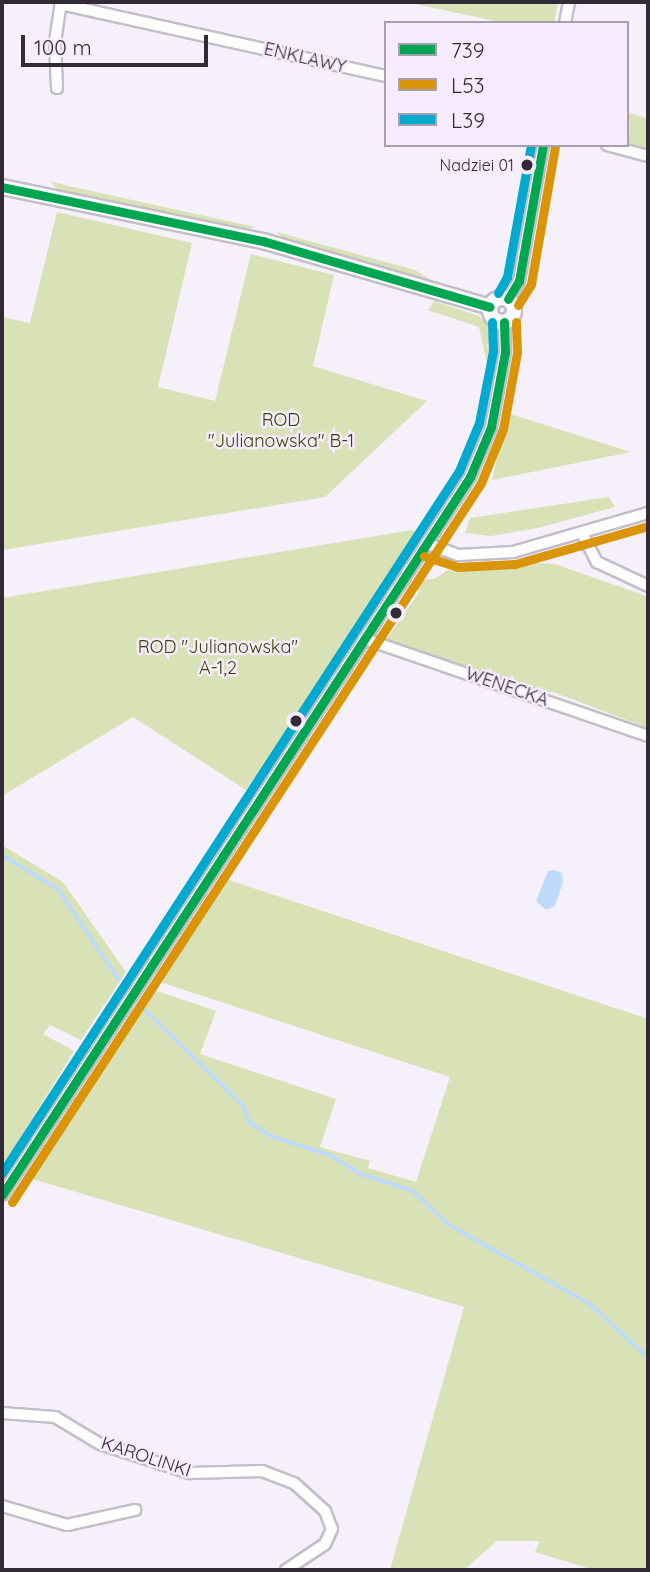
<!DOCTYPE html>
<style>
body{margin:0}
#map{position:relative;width:650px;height:1572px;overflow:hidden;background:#f6f0fa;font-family:Quicksand,sans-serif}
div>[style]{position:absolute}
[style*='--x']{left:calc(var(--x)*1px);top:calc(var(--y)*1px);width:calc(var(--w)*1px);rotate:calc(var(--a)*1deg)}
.green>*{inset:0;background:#d8e2b6}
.water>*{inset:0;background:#bedcf9}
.stream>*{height:3.5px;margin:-1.75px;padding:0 1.75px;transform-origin:1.75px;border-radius:1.75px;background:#bedcf9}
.roads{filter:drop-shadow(2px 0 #c4bec8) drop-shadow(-2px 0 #c4bec8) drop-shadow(0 2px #c4bec8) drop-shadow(0 -2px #c4bec8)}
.street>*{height:10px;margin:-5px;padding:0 5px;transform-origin:5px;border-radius:5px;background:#fefdfe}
.secondary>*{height:14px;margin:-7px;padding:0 7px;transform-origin:7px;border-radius:7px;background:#fefdfe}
.secondary>.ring{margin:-7px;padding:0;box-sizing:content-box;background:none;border:14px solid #fefdfe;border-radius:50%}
.bus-1>*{height:9px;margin:-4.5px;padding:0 4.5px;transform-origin:4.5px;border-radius:4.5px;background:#00a651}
.bus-2>*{height:9px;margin:-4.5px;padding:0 4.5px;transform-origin:4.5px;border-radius:4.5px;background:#d99408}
.bus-3>*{height:9px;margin:-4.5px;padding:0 4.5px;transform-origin:4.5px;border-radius:4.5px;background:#00a9ce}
.dots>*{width:19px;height:19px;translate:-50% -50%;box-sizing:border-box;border:4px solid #f7ecfe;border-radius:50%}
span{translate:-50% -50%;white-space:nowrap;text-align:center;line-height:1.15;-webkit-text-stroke:5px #f7ecfe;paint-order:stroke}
.bus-label{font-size:16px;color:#322b36}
.right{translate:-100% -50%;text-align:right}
.street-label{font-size:18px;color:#322b36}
.park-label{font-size:18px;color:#384500}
.frame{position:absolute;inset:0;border:4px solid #322b36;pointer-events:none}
.legend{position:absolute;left:384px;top:21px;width:245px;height:126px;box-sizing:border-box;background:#f7ecfe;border:2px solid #a89fae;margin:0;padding:9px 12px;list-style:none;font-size:21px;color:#322b36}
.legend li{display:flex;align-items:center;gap:14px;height:35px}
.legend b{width:35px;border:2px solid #a89fae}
.scale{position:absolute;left:21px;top:35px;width:187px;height:32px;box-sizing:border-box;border:4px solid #322b36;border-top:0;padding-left:9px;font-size:21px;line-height:24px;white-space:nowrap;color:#322b36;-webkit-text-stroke:5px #f7ecfe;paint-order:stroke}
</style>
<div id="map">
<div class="green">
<i style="clip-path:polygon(406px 2px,558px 2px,554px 23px,504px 23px)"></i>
<i style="clip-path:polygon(627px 112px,648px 119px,648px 151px,625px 145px)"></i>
<i style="clip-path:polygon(50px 181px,69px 186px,255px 227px,245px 230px,59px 192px)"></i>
<i style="clip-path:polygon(57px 212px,192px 243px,158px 387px,215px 401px,251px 254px,334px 275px,313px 366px,427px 401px,325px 497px,2px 550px,2px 317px,30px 323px)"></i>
<i style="clip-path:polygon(277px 232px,415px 270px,436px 283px,284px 240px)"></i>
<i style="clip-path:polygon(434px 301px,479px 316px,493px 333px,495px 342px,486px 346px,489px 349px,495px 344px,490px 378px,479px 327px,428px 310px)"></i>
<i style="clip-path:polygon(507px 413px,631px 452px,492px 480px)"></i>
<i style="clip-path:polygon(609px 497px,615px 507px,538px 528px,491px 536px,465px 533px,470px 518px)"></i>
<i style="clip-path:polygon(412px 530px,419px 534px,246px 790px,133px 717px,2px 796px,2px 598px)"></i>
<i style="clip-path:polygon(537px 563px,555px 564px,646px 596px,648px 728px,553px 692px,543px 693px,541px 687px,534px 690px,386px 640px,420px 591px,412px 588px,417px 580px,434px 579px,448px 570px,498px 570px)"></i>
<i style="clip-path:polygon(2px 845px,63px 882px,126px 972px,81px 1040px,50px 1025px,43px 1034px,74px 1051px,2px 1168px)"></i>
<i style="clip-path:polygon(223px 878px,648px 1019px,648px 1570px,594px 1570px,535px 1552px,540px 1541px,497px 1541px,464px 1570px,390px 1570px,464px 1307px,29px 1178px,151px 989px,216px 1011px,200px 1054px,336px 1099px,320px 1147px,370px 1161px,368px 1168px,416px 1182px,450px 1077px,157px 981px)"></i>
</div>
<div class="water">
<i style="clip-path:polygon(554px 870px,562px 873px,563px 882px,555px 906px,546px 910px,536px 901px,548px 871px)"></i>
</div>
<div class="stream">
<i style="--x:2;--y:855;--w:66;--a:31.3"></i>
<i style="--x:58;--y:889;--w:109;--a:55.9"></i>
<i style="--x:145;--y:1010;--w:136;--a:44.1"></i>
<i style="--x:243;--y:1105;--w:18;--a:68"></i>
<i style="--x:250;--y:1122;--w:25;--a:34"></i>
<i style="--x:271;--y:1136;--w:64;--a:18.2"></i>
<i style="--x:332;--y:1156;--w:34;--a:32"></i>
<i style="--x:361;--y:1174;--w:55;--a:18.1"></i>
<i style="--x:413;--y:1191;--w:48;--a:43.3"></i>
<i style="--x:448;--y:1224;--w:163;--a:29.4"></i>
<i style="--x:590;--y:1304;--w:79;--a:42.4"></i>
</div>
<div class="roads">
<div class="street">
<i style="--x:61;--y:4;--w:333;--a:12.5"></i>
<i style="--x:565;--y:23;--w:21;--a:-79"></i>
<i style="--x:57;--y:88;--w:46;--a:-92.5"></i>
<i style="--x:55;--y:42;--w:40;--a:-81.5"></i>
<i style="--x:607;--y:145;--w:42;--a:15"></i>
<i style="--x:508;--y:299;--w:21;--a:-59"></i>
<i style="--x:519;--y:281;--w:138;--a:-80"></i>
<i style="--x:582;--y:533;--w:33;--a:63"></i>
<i style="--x:597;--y:562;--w:56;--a:25.2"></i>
<i style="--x:428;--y:544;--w:32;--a:20"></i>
<i style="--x:458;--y:555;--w:55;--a:-3.1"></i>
<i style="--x:513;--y:552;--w:141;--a:-16.1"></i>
<i style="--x:365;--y:639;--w:299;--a:18.9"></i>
<i style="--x:2;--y:1195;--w:857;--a:-56.9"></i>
<i style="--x:470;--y:477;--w:54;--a:-67.2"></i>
<i style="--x:491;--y:427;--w:76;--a:-79.4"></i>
<i style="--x:505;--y:352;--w:30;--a:-92"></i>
<i style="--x:2;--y:1413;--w:53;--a:4.3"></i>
<i style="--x:55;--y:1417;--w:52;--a:31"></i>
<i style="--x:100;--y:1444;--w:95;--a:17.9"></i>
<i style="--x:190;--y:1473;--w:72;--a:-1.6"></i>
<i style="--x:262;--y:1471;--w:34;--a:21"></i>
<i style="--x:294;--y:1483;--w:42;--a:42.1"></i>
<i style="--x:325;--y:1511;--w:19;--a:69"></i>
<i style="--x:332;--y:1529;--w:17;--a:115"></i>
<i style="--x:325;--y:1544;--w:47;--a:146.3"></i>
<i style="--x:2;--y:1506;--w:68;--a:16.3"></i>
<i style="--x:67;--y:1525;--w:70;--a:-12.4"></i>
</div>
<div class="secondary">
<i style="--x:2;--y:187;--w:267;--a:11.7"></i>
<i style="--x:263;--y:241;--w:236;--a:16.2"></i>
<i class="ring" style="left:490px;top:298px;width:10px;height:10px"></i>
</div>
</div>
<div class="bus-1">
<i style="--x:2;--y:187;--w:267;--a:11.7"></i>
<i style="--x:263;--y:241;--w:236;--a:16.2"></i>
<i style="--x:508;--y:299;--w:21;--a:-59"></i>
<i style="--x:519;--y:281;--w:138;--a:-80"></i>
<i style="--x:2;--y:1195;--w:857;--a:-56.9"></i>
<i style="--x:470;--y:477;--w:54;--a:-67.2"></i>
<i style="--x:491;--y:427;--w:76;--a:-79.4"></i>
<i style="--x:505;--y:352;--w:30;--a:-92"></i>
</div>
<div class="bus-2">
<i style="--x:518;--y:305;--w:25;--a:-58"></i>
<i style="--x:531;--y:284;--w:139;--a:-80.1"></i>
<i style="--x:424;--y:556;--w:35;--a:18"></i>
<i style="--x:457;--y:567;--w:58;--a:-3"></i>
<i style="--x:515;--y:564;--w:138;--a:-15.9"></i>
<i style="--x:12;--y:1202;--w:858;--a:-56.88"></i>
<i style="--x:481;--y:483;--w:58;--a:-67.8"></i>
<i style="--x:503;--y:429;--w:77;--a:-79.6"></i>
<i style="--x:517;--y:353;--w:31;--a:-92"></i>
</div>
<div class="bus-3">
<i style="--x:498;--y:293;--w:18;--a:-61"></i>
<i style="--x:507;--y:277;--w:134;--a:-79.7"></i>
<i style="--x:2;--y:1173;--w:838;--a:-56.94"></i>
<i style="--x:459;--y:471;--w:52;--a:-67.4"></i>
<i style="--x:479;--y:423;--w:73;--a:-79"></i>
<i style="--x:493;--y:351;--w:29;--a:-92"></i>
</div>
<div class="dots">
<i style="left:527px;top:165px;background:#322b36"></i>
<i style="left:396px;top:613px;background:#322b36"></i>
<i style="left:296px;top:721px;background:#322b36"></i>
</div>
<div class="bus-label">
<span class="right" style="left:514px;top:165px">Nadziei 01</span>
</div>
<div class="street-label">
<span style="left:305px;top:58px;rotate:13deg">ENKLAWY</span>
<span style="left:507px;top:687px;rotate:19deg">WENECKA</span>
<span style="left:146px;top:1457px;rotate:18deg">KAROLINKI</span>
</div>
<div class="park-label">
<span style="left:281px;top:431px">ROD<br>"Julianowska" B-1</span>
<span style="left:218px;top:658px">ROD "Julianowska"<br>A-1,2</span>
</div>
<div class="frame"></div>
<ul class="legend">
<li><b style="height:9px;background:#00a651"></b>739</li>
<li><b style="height:9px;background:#d99408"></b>L53</li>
<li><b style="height:9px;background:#00a9ce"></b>L39</li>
</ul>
<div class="scale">100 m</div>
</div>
